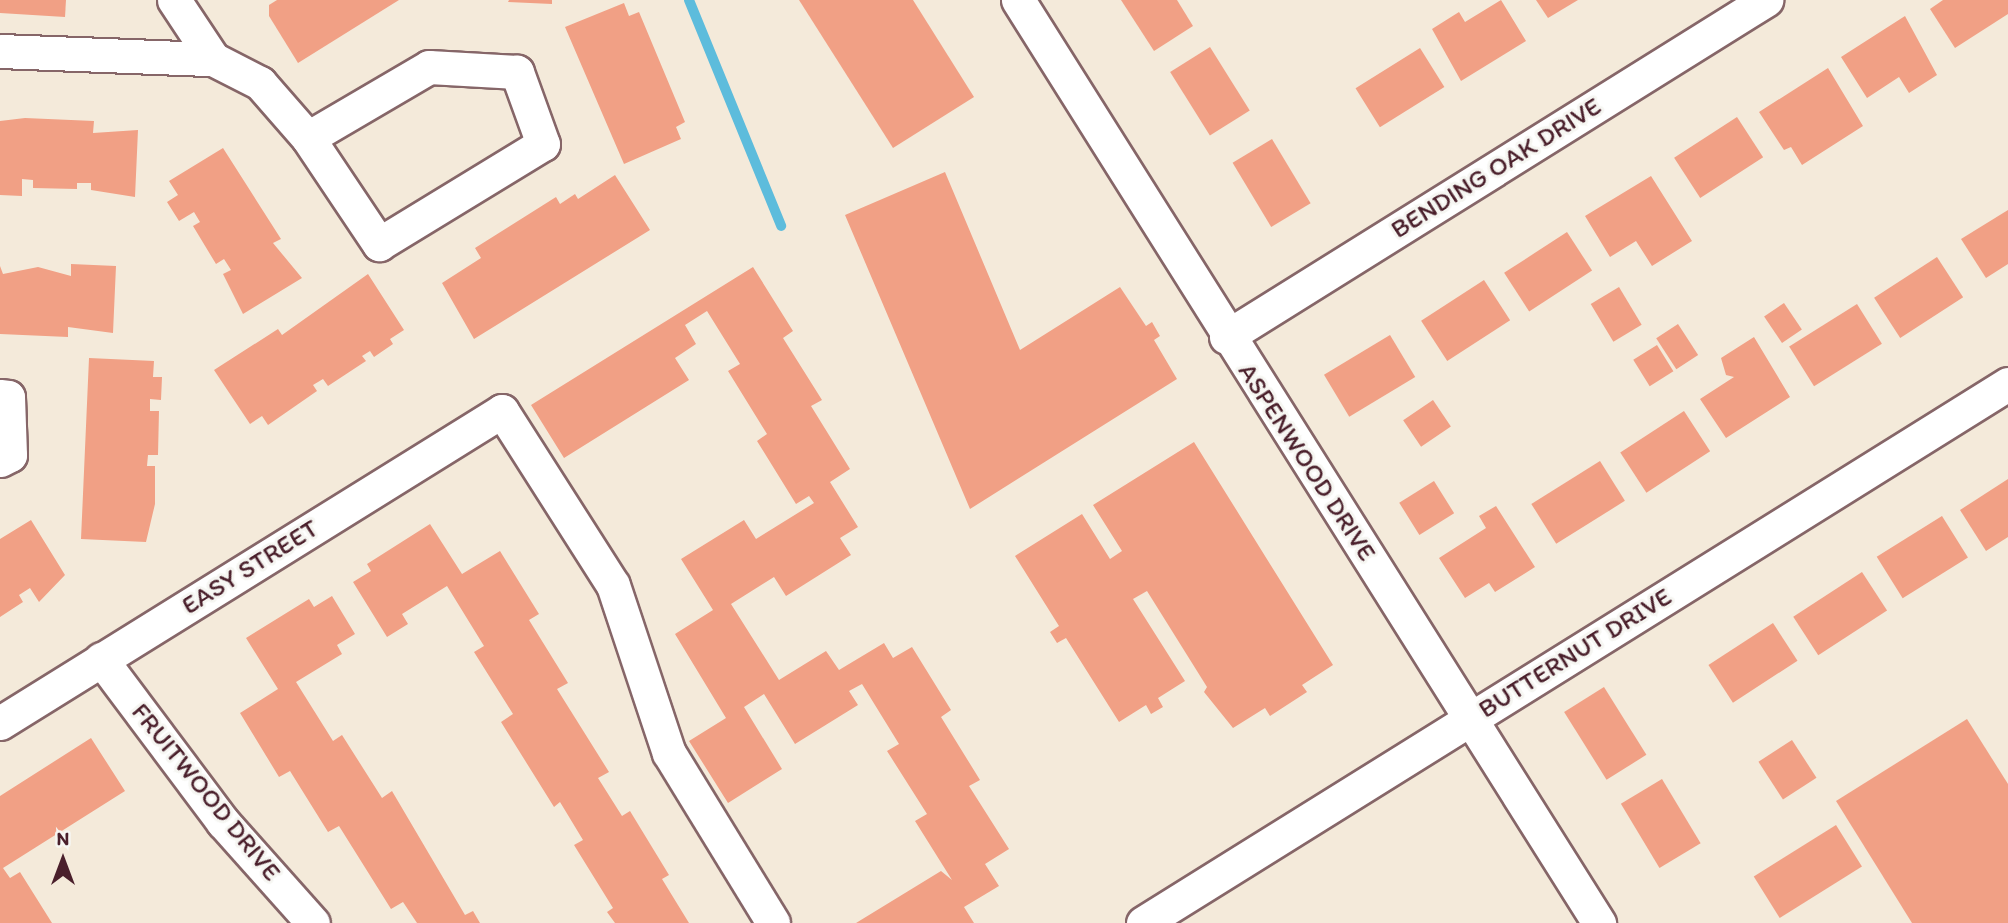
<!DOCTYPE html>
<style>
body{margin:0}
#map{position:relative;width:2008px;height:923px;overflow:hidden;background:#f4eada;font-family:Itim,sans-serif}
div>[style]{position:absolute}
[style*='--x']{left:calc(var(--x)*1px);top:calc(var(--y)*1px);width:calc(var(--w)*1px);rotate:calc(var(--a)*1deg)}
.stream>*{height:10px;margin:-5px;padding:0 5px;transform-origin:5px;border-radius:5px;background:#5dbcdc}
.building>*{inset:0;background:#f1a085;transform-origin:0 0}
.roads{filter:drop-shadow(2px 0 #866668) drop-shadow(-2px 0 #866668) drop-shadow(0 2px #866668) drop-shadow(0 -2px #866668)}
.minor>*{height:33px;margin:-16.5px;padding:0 16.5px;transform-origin:16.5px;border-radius:16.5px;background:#fff}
span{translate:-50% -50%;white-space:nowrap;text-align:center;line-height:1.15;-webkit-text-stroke:6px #f6f6f2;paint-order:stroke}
.street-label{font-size:26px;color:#4a1f2b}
.north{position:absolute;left:28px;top:825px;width:70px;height:70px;-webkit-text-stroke:5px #f6f6f2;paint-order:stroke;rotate:0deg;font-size:19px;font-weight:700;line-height:28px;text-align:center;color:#4a1f2b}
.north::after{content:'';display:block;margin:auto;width:24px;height:32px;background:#4a1f2b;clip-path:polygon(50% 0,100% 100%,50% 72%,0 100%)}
</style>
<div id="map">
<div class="stream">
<i style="--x:689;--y:0;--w:244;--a:67.8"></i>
</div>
<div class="building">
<i style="clip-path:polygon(0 0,66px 0,65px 17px,0 13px)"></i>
<i style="clip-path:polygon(277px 0,399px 0,298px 63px,269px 16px,269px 5px)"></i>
<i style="clip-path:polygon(509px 0,552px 0,552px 4px,508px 2px)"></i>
<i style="clip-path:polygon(799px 0,913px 0,974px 97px,893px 148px)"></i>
<i style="clip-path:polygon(1121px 0,1177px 0,1193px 26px,1154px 51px)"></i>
<i style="clip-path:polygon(1501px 0,1526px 41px,1461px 81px,1432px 29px,1459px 12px,1465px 22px)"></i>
<i style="clip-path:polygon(1536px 0,1578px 0,1548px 18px)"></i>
<i style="clip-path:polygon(1943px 0,2008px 0,2008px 14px,1955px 48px,1930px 9px)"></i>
<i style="clip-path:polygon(624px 3px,629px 16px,639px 12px,685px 122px,676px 127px,681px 139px,624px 164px,565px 27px)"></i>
<i style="clip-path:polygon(1905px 16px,1937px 75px,1909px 93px,1899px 77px,1867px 98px,1841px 57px)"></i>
<i style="left:1210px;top:47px;width:75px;height:47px;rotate:58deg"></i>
<i style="left:1420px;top:48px;width:46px;height:76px;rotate:58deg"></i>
<i style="clip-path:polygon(1828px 68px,1863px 126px,1802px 165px,1791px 147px,1784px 150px,1759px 112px)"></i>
<i style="left:1737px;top:117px;width:48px;height:75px;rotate:57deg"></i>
<i style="clip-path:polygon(25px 118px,94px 121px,93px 133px,138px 130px,135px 197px,91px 190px,91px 183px,77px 183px,77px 189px,33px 188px,33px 180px,22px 179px,22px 196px,0 195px,0 121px)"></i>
<i style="left:1272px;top:139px;width:75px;height:46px;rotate:59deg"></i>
<i style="clip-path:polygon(223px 148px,281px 239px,273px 243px,302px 278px,243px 314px,223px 274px,231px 270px,224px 259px,216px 264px,193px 226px,200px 222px,194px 212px,179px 221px,167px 202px,178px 195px,169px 181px)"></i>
<i style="clip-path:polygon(945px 172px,1020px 350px,1120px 287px,1146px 326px,1152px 322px,1160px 336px,1154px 340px,1177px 379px,970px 509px,845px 215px)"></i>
<i style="clip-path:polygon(615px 175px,650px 230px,474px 339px,442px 283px,481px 258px,475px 248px,556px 197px,560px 204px,575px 194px,578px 199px)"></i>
<i style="clip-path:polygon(1651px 176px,1692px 241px,1652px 266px,1636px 241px,1610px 257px,1585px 216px)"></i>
<i style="clip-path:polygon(2008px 210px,2008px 264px,1986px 278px,1961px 239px)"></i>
<i style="left:1567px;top:232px;width:46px;height:75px;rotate:57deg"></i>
<i style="left:1937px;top:257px;width:48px;height:75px;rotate:57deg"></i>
<i style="clip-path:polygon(71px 264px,116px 266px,113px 333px,68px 327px,68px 337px,0 334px,0 266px,3px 274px,38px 267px,71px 276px)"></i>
<i style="clip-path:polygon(753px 267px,793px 331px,783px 338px,822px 400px,811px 406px,850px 469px,830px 482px,858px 527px,840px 538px,851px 555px,786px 596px,774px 577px,731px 604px,779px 680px,826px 651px,839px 670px,884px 643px,893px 658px,912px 647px,951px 710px,941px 717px,980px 780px,969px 786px,1009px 849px,985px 864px,999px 886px,964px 907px,974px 923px,856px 923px,941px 871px,952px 880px,915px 821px,927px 814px,887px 751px,899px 744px,862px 684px,849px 691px,858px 705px,795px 744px,764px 694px,744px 707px,782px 769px,728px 803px,689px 741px,726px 718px,675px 634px,713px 610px,681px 559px,744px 520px,756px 539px,814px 503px,809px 496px,796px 504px,757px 441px,767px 434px,728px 371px,740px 364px,707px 311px,685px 325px,696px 344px,675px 358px,689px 380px,564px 458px,531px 405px)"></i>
<i style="clip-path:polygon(368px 274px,404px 330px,390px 339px,393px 344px,374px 357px,370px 351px,362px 356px,366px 361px,328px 386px,323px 379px,313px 385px,317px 391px,268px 425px,262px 416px,250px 424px,214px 370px,278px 329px,282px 335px)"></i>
<i style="left:1484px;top:280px;width:48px;height:75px;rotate:57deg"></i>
<i style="left:1619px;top:287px;width:44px;height:33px;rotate:59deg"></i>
<i style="left:1784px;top:303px;width:32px;height:24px;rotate:56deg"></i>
<i style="left:1857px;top:304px;width:47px;height:80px;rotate:58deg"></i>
<i style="left:1678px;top:324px;width:37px;height:26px;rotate:57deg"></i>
<i style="left:1390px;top:335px;width:49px;height:77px;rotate:59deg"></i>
<i style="clip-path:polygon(1754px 337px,1790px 397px,1726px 438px,1700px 399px,1734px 377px,1726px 375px,1721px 358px)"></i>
<i style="left:1657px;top:345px;width:31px;height:28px;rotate:58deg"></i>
<i style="clip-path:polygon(89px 358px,154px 361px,153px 377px,162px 377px,161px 400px,150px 399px,150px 411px,159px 411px,158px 455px,148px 455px,147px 466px,155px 466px,155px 504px,146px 542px,81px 539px)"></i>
<i style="left:1433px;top:400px;width:32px;height:36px;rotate:56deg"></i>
<i style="left:1684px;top:411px;width:48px;height:76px;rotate:57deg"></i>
<i style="clip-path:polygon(1194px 442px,1333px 665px,1302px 685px,1307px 692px,1270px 716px,1265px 708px,1233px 728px,1204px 692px,1207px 687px,1147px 591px,1133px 599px,1185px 681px,1158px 698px,1163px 707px,1151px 714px,1146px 705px,1119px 722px,1066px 638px,1057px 643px,1050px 632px,1059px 626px,1015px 556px,1082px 514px,1110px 559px,1122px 551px,1093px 505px)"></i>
<i style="left:1600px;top:461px;width:47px;height:81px;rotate:58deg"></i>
<i style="clip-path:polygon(2008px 479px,2008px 537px,1986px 551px,1960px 510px)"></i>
<i style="left:1434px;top:481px;width:38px;height:41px;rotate:58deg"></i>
<i style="clip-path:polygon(1496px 506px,1535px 567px,1495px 592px,1489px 583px,1465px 598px,1439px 558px,1486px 528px,1479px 516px)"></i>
<i style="left:1942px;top:516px;width:49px;height:77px;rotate:58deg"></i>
<i style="clip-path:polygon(31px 520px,65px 575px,39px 602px,30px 588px,19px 595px,23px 602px,0 617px,0 539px)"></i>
<i style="clip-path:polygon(430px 524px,462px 574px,500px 551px,539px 614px,529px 620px,568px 683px,557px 689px,609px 772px,598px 778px,622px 816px,630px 811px,669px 875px,662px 879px,689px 923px,615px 923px,607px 912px,613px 908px,574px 845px,583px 840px,560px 802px,554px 807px,501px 722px,513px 714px,474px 652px,484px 646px,447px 586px,402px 614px,408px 624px,387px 637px,353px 582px,371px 571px,367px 564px)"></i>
<i style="left:1862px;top:572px;width:46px;height:82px;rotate:57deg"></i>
<i style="clip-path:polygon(332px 596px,355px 634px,337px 645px,342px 654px,296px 682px,333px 741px,342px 735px,382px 798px,392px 791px,465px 915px,473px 911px,480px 923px,417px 923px,403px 902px,391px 909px,339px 826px,328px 832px,290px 771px,279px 777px,240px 713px,278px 689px,246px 638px,309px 599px,314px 607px)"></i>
<i style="left:1773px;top:623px;width:45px;height:77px;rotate:57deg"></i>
<i style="left:1604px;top:687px;width:80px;height:47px;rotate:58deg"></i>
<i style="clip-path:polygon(1967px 719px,2008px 784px,2008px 923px,1912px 923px,1836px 801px)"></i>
<i style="clip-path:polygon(91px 738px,125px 791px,3px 868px,10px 878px,20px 872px,52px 923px,0 923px,0 796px)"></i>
<i style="left:1792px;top:740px;width:45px;height:40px;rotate:57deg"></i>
<i style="left:1662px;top:779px;width:75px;height:48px;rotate:59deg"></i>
<i style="left:1836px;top:825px;width:49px;height:97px;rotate:58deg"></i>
</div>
<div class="roads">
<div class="minor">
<i style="--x:174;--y:0;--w:71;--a:56.5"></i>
<i style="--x:213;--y:59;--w:53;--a:27.1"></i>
<i style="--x:260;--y:83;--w:73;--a:48.9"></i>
<i style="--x:308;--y:138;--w:128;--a:56.2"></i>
<i style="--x:379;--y:244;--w:192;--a:-31.4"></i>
<i style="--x:543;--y:144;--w:77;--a:-109.9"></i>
<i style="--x:517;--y:72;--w:88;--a:-176.7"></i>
<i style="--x:429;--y:67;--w:140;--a:149.6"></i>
<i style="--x:1018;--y:0;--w:1091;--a:57.81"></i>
<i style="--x:0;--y:51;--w:213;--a:2.2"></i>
<i style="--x:1226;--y:337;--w:637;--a:-31.97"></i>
<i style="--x:0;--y:396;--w:8;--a:7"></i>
<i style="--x:8;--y:397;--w:58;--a:88"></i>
<i style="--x:10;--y:455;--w:11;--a:153"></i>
<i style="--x:101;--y:659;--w:204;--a:53.2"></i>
<i style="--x:223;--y:822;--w:135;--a:48.3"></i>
<i style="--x:0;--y:723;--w:591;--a:-31.86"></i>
<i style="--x:502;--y:411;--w:206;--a:57.5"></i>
<i style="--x:613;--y:585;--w:177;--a:71.6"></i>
<i style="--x:669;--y:753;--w:199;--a:58.5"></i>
<i style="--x:1143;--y:923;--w:1019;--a:-31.93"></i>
</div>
</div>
<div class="street-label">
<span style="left:1496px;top:168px;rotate:-32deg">BENDING OAK DRIVE</span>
<span style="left:1307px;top:462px;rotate:57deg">ASPENWOOD DRIVE</span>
<span style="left:250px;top:567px;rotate:-32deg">EASY STREET</span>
<span style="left:1575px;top:653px;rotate:-32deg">BUTTERNUT DRIVE</span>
<span style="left:206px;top:792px;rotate:51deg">FRUITWOOD DRIVE</span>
</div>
<div class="north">N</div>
</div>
